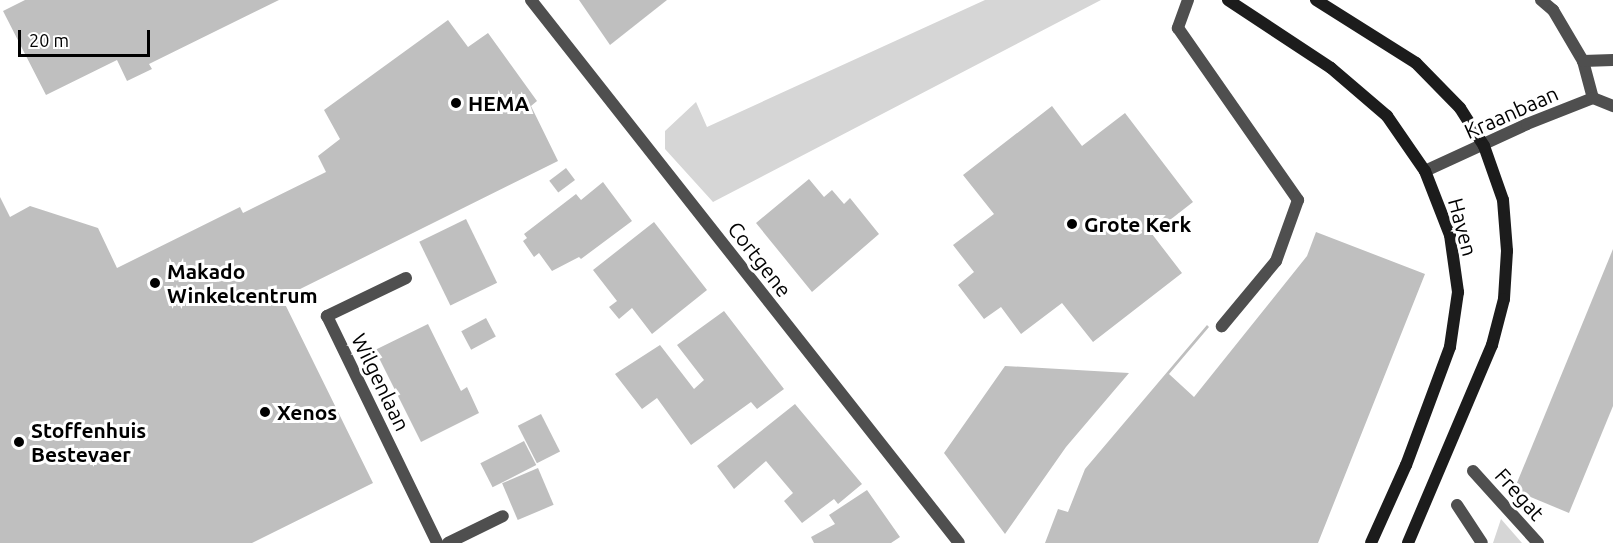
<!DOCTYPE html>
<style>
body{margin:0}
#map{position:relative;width:1613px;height:543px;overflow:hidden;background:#fff;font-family:Ubuntu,sans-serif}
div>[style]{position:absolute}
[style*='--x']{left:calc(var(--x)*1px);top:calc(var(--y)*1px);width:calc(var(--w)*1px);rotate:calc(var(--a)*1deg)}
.green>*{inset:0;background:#d6d6d6}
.building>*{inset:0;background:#bfbfbf;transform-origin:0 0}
.lane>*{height:12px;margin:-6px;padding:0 6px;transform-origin:6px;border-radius:6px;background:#4f4f4f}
.street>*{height:12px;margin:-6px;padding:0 6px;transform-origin:6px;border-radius:6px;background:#4f4f4f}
.secondary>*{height:12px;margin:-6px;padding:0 6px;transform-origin:6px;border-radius:6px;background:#1c1c1c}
.dots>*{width:16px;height:16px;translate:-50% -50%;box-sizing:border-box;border:3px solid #fff;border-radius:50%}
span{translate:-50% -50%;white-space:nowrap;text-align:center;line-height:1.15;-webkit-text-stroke:6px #fff;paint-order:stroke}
.poi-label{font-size:21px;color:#000;font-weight:700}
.left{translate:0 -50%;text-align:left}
.street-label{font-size:21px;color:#000}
.scale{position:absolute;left:18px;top:30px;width:132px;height:27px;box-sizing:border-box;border:3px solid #000;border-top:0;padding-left:8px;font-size:18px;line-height:21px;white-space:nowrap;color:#000;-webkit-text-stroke:4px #fff;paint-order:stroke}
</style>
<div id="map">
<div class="green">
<i style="clip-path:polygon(985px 0,1101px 0,713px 202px,665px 149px,665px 131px,696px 102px,707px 127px)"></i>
<i style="clip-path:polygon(1501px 519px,1522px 543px,1493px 543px)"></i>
</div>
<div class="building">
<i style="clip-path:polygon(25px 0,279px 0,149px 64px,152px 69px,127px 81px,117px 60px,46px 95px,3px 11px)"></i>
<i style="clip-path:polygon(579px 0,667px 0,610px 45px)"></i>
<i style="clip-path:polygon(448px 20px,468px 47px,488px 33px,537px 101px,531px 106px,558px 161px,282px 298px,373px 483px,252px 543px,0 543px,0 197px,10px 217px,30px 206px,98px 228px,117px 268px,240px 207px,243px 213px,326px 172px,318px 156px,340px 139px,324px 110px)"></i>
<i style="clip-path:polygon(1052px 106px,1082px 146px,1125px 113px,1193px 202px,1152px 234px,1182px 273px,1093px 342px,1062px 303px,1021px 334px,1001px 307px,984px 319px,958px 285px,974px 272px,953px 245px,994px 214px,963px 175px)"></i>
<i style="left:566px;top:168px;width:15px;height:21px;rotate:53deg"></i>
<i style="clip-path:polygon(809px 179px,824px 197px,832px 190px,844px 204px,850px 198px,879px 234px,812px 292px,756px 223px)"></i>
<i style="clip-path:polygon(603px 182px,632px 221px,581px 259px,579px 257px,552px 271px,539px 253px,534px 257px,523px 241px,527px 238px,524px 234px,576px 194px,581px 200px)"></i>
<i style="left:466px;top:219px;width:71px;height:52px;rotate:64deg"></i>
<i style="clip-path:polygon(654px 222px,707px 290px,652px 334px,632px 308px,619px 319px,609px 307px,617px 301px,593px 270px)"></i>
<i style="clip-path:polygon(1316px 232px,1425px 274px,1318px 543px,1045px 543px,1058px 509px,1068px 512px,1085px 469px,1207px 325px,1209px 327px,1169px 374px,1194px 397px,1307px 256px)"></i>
<i style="clip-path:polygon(1613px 249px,1613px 406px,1569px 513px,1514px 490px)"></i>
<i style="clip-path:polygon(724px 311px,784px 389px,757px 409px,751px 402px,691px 445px,657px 398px,642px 409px,615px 374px,660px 345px,694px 389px,704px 380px,677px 345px)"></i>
<i style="left:486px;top:318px;width:21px;height:28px;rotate:62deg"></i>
<i style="clip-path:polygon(428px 324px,461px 391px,467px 387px,479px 413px,421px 442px,375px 350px)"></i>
<i style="clip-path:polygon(1005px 366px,1129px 373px,1066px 447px,1005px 534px,944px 453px)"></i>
<i style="clip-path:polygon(795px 404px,862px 484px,838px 504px,834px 499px,802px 523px,784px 501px,793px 493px,766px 461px,734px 489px,717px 466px)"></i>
<i style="left:541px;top:414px;width:42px;height:26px;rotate:63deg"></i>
<i style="left:524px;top:441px;width:27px;height:49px;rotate:63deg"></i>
<i style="left:538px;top:468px;width:40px;height:39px;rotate:67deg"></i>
<i style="clip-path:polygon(867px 490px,900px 537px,891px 543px,814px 543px,811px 537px,835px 524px,829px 515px)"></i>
</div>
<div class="lane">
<i style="--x:1188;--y:0;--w:30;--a:110"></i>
<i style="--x:1178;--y:28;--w:210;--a:55.1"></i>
<i style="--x:1298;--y:200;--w:65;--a:109.8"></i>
<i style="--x:1276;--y:261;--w:85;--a:129.7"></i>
</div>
<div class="street">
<i style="--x:531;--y:0;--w:691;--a:51.75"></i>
<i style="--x:1541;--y:0;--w:16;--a:40"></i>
<i style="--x:1553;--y:10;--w:59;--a:59.5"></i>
<i style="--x:1583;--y:61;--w:38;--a:75"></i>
<i style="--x:1583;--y:61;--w:30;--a:-2"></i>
<i style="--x:1425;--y:171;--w:112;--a:-24.7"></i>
<i style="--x:1527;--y:124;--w:71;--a:-21.5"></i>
<i style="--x:1593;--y:98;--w:22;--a:22"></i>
<i style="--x:406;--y:278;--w:88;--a:154.3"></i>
<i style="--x:327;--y:316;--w:252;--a:64.1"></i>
<i style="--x:1473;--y:471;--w:97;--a:47.9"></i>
<i style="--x:1457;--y:505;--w:45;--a:56.7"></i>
<i style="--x:448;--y:543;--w:61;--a:-26.1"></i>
</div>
<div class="secondary">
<i style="--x:1228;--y:0;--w:123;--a:33.4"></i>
<i style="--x:1331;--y:68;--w:74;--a:40.6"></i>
<i style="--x:1387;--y:116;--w:67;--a:55.4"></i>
<i style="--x:1425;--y:171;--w:69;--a:68.7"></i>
<i style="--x:1450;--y:235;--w:58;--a:82"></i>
<i style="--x:1458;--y:292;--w:56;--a:98.3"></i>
<i style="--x:1450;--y:347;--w:126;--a:110.4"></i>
<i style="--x:1406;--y:465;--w:85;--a:114.2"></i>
<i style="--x:1316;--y:0;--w:118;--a:32.2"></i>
<i style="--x:1416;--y:63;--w:63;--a:45.6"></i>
<i style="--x:1460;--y:108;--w:45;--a:57.7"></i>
<i style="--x:1484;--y:146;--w:57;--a:70.6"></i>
<i style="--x:1503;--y:200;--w:51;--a:85.5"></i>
<i style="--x:1507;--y:251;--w:48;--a:93.6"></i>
<i style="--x:1504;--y:299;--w:48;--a:104.6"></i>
<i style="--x:1492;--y:345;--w:215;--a:113"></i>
</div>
<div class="dots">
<i style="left:456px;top:103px;background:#000"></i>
<i style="left:1072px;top:224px;background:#000"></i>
<i style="left:155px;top:283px;background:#000"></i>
<i style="left:265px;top:412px;background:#000"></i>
<i style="left:19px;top:442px;background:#000"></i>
</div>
<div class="poi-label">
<span class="left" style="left:468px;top:103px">HEMA</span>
<span class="left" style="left:1084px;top:224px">Grote Kerk</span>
<span class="left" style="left:167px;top:283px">Makado<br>Winkelcentrum</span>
<span class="left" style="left:277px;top:412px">Xenos</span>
<span class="left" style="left:31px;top:442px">Stoffenhuis<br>Bestevaer</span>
</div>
<div class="street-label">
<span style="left:1511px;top:112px;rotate:-24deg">Kraanbaan</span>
<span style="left:1463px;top:227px;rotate:75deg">Haven</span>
<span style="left:760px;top:259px;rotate:52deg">Cortgene</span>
<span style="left:381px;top:382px;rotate:64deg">Wilgenlaan</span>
<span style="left:1520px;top:494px;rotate:48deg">Fregat</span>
</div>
<div class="scale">20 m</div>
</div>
